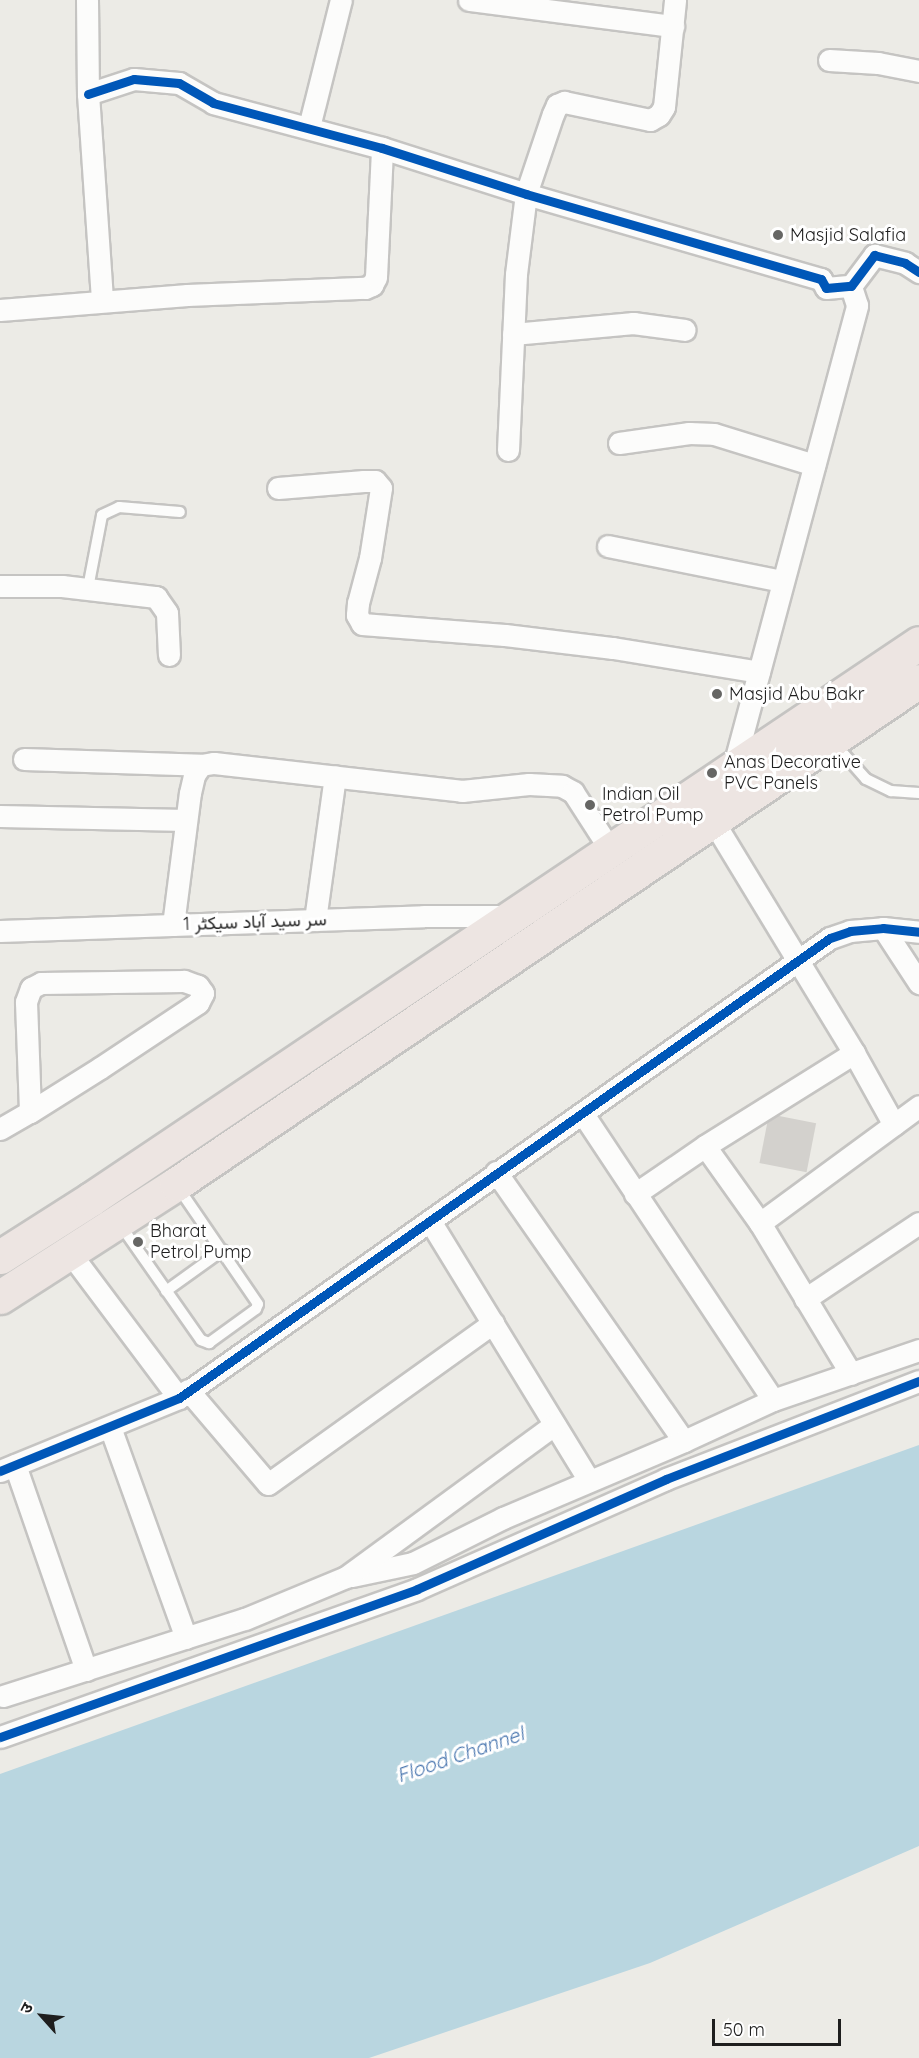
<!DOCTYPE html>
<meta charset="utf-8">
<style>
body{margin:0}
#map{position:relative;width:919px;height:2058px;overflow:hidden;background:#ecebe6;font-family:Quicksand,Vazirmatn,"Noto Sans Devanagari",sans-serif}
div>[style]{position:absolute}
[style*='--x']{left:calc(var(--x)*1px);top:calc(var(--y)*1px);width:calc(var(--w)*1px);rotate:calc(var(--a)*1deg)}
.water>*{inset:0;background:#b9d6e0}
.building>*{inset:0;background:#d3d1cd;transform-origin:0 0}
.roads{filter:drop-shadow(2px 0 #c5c4c2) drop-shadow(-2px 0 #c5c4c2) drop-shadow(0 2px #c5c4c2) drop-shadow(0 -2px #c5c4c2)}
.service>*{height:10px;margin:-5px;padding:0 5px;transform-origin:5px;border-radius:5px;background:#fcfcfb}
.minor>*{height:21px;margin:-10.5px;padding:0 10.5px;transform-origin:10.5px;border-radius:10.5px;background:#fcfcfb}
.trunk>*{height:33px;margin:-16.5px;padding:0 16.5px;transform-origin:16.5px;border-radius:16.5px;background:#ede5e2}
.cycleway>*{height:9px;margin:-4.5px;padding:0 4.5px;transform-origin:4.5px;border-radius:4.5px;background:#0057b8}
.dots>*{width:16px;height:16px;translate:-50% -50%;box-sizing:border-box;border:3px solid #fff;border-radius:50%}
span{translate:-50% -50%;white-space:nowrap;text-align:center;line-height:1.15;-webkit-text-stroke:6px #fff;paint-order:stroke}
.poi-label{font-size:18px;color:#1e1e1e}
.left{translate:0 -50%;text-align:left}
.street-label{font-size:18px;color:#1e1e1e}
.water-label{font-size:20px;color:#4976af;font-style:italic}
.north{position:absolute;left:12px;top:1986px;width:60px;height:60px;-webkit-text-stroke:4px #fff;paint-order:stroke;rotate:297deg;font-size:16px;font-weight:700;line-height:24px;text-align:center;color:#1e1e1e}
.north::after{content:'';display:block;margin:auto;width:21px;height:27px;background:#1e1e1e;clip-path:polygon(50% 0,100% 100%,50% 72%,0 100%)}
.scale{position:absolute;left:712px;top:2019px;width:129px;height:27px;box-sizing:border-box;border:3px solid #1e1e1e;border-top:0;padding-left:8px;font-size:18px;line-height:21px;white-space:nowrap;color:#1e1e1e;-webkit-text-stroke:4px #fff;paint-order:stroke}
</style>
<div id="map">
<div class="water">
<i style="clip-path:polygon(919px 1445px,919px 1846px,650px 1963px,369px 2058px,0 2058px,0 1774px)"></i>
</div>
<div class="building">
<i style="left:769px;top:1114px;width:48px;height:50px;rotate:11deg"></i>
</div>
<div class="roads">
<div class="service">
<i style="--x:88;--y:588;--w:74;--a:-79.1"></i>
<i style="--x:102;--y:515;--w:19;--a:-25"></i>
<i style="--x:119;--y:507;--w:61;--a:4.7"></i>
<i style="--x:834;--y:743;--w:48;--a:48.4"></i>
<i style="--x:866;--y:779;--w:28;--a:26"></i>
<i style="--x:891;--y:791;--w:28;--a:4"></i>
<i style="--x:119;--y:1223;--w:143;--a:55"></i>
<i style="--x:201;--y:1340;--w:9;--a:21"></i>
<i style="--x:209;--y:1343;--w:58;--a:-35.9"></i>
<i style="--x:256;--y:1309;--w:5;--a:-68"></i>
<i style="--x:258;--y:1304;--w:142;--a:-124.4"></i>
<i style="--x:166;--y:1291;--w:70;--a:-35.7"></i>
</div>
<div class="minor">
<i style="--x:87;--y:0;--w:94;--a:89.4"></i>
<i style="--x:88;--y:94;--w:207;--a:86.1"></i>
<i style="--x:469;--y:0;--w:206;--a:7.3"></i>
<i style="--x:829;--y:60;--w:49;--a:3.5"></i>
<i style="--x:878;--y:63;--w:42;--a:11"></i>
<i style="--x:88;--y:94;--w:48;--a:-18.1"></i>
<i style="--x:134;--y:79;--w:45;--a:5.1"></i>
<i style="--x:179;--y:83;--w:39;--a:30"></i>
<i style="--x:213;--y:103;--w:175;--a:14.9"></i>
<i style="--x:382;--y:148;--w:151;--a:17.7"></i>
<i style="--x:526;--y:194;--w:307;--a:16.1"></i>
<i style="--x:821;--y:279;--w:10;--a:61"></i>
<i style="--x:826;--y:288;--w:25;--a:-5"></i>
<i style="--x:851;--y:286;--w:39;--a:-53"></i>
<i style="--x:874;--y:255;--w:32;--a:14"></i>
<i style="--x:905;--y:263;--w:17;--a:33"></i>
<i style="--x:309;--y:127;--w:131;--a:-75.9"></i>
<i style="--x:0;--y:310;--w:188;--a:-4.6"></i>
<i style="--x:187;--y:295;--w:178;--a:-2.3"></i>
<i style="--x:365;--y:288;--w:8;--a:-23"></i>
<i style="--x:372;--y:285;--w:9;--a:-63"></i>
<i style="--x:376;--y:277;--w:129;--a:-87.3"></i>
<i style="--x:513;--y:334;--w:121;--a:-5.2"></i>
<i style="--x:633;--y:323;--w:52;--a:7.7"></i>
<i style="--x:619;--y:443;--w:71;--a:-8.1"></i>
<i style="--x:689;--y:433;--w:25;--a:2"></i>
<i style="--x:714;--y:434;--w:105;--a:17.2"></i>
<i style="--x:508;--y:450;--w:176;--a:-87.4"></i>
<i style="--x:516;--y:274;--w:81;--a:-82.9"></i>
<i style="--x:526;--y:194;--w:84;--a:-71.4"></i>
<i style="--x:553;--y:114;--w:10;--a:-66"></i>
<i style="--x:557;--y:105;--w:8;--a:-23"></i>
<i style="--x:564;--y:102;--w:88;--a:11.8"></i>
<i style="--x:650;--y:120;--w:10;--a:-29"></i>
<i style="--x:659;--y:115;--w:9;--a:-58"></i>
<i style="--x:664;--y:107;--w:108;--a:-84.1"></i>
<i style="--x:278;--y:488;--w:86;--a:-4.7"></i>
<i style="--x:364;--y:481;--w:11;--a:0"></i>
<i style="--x:375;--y:481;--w:9;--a:49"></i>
<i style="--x:381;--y:488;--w:71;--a:98.9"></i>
<i style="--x:370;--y:558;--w:47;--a:104.9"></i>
<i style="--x:358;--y:603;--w:12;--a:95"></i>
<i style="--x:357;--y:615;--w:10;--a:61"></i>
<i style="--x:362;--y:624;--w:143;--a:4.4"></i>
<i style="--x:505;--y:635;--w:109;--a:6.9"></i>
<i style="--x:613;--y:648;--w:148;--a:9.3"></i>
<i style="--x:608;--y:546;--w:177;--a:11.4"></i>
<i style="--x:0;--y:586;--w:62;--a:0"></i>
<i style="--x:62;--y:586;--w:95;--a:6.7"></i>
<i style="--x:156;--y:597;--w:19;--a:55"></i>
<i style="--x:167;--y:613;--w:42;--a:87.3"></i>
<i style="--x:24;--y:759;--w:177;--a:1.9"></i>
<i style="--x:733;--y:769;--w:480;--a:-75"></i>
<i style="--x:857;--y:305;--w:20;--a:-108"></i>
<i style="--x:0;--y:816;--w:186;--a:1.2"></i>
<i style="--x:713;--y:821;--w:271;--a:58.7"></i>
<i style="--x:854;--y:1053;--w:82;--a:60.9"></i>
<i style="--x:315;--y:920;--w:145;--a:-82.1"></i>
<i style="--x:173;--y:925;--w:133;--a:-82.7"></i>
<i style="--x:190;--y:793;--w:18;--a:-77"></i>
<i style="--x:194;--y:775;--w:12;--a:-55"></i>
<i style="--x:201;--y:765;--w:13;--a:-9"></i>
<i style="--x:214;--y:763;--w:250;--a:6.4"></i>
<i style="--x:462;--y:791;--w:67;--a:-6"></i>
<i style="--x:529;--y:784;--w:33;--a:3"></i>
<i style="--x:562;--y:786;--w:13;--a:29"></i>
<i style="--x:573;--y:792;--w:70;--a:57.2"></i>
<i style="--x:883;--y:928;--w:66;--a:56.8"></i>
<i style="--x:0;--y:931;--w:424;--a:-2"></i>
<i style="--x:424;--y:916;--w:86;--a:0"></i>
<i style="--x:583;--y:1114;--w:343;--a:56.4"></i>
<i style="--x:0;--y:1129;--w:34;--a:-30"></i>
<i style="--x:30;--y:1112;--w:83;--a:-32.2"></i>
<i style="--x:100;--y:1068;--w:118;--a:-33.6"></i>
<i style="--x:198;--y:1003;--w:11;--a:-63"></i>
<i style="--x:203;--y:993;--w:9;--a:-126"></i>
<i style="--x:198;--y:986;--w:15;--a:-160"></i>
<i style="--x:184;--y:981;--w:143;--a:179.2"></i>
<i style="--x:41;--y:983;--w:11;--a:153"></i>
<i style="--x:31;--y:988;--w:15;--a:110"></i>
<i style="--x:26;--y:1002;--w:110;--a:87.9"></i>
<i style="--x:705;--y:1146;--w:95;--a:54.5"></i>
<i style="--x:760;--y:1223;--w:176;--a:58.9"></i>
<i style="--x:496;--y:1172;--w:328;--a:55.1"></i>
<i style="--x:635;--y:1194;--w:85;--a:-34.4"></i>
<i style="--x:705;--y:1146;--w:176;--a:-32"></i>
<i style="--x:430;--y:1221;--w:304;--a:58.5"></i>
<i style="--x:760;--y:1223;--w:197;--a:-36.3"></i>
<i style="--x:70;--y:1253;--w:181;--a:53.1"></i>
<i style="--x:805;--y:1299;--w:137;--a:-33.7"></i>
<i style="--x:188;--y:1390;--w:123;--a:49.6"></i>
<i style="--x:268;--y:1484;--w:277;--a:-35.6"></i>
<i style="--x:110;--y:1427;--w:224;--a:70.2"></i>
<i style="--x:15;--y:1465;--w:217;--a:70.9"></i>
<i style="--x:0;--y:1471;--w:193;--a:-22.2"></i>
<i style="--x:179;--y:1398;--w:797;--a:-35.25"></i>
<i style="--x:830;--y:938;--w:21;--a:-19"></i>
<i style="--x:850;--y:931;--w:33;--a:-5"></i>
<i style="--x:883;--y:928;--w:36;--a:6"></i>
<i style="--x:352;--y:1576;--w:62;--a:-12"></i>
<i style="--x:413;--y:1563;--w:101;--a:-26.6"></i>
<i style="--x:503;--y:1518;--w:197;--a:-23"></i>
<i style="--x:684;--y:1441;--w:98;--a:-24.7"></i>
<i style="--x:773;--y:1400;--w:154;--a:-18.9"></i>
<i style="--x:3;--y:1696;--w:254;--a:-17.7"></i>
<i style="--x:245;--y:1619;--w:109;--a:-22.6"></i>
<i style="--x:346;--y:1577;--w:258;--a:-36.2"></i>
<i style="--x:0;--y:1737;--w:442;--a:-19.5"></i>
<i style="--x:417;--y:1589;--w:272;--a:-23.8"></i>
<i style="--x:666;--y:1479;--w:271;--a:-21.2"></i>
</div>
<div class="trunk">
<i style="--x:0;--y:1257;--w:108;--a:-32.5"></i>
<i style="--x:91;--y:1199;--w:997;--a:-33.88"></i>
<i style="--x:0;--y:1297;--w:209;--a:-32.7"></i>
<i style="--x:176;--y:1184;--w:897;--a:-34.1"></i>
</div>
</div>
<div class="cycleway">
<i style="--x:88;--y:94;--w:48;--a:-18.1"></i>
<i style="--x:134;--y:79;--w:45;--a:5.1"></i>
<i style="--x:179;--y:83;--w:39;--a:30"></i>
<i style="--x:213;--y:103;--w:175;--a:14.9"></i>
<i style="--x:382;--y:148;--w:151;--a:17.7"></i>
<i style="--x:526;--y:194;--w:307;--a:16.1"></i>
<i style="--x:821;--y:279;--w:10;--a:61"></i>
<i style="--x:826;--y:288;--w:25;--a:-5"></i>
<i style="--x:851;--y:286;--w:39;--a:-53"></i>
<i style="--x:874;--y:255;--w:32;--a:14"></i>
<i style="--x:905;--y:263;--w:17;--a:33"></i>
<i style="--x:0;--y:1471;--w:193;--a:-22.2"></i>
<i style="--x:179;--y:1398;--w:797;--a:-35.25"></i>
<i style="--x:830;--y:938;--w:21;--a:-19"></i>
<i style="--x:850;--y:931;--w:33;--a:-5"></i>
<i style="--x:883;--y:928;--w:36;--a:6"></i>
<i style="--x:0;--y:1737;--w:442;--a:-19.5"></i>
<i style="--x:417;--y:1589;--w:272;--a:-23.8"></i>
<i style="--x:666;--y:1479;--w:271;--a:-21.2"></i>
</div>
<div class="dots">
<i style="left:778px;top:235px;background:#666664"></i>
<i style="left:717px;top:694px;background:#666664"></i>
<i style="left:712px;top:773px;background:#666664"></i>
<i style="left:590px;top:805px;background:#666664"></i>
<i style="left:138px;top:1242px;background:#666664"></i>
</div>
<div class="poi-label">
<span class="left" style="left:790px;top:235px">Masjid Salafia</span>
<span class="left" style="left:729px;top:694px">Masjid Abu Bakr</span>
<span class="left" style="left:724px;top:773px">Anas Decorative<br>PVC Panels</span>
<span class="left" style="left:602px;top:805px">Indian Oil<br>Petrol Pump</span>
<span class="left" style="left:150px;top:1242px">Bharat<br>Petrol Pump</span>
</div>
<div class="street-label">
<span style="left:255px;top:922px;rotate:-2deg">سر سید آباد سیکٹر 1</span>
</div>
<div class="water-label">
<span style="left:460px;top:1754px;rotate:-19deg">Flood Channel</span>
</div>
<div class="north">उ</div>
<div class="scale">50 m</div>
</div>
